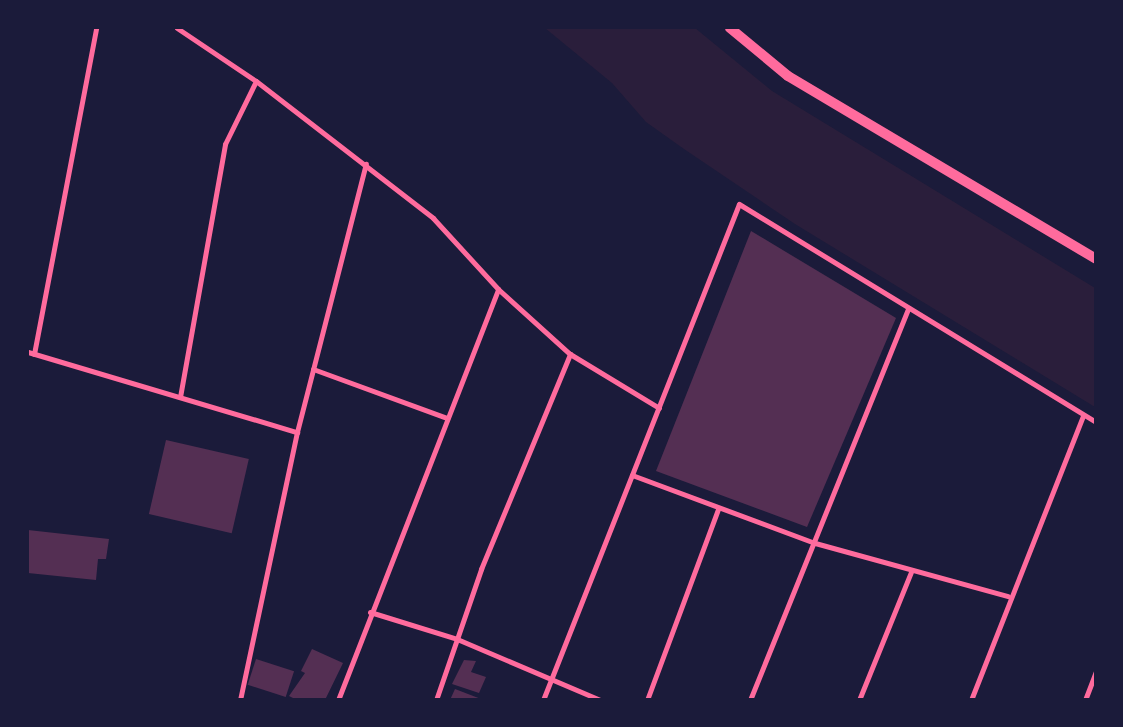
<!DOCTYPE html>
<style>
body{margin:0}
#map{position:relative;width:1123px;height:727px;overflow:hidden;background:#1b1b3a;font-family:"Varela Round",sans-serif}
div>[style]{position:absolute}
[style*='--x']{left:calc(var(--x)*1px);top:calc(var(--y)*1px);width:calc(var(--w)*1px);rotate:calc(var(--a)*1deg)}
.green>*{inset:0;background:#2a1e3b}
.building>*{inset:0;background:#542f53;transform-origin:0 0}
.minor>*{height:5px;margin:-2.5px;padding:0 2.5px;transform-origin:2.5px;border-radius:2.5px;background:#ff6b9d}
.secondary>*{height:10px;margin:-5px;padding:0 5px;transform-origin:5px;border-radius:5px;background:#ff6b9d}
span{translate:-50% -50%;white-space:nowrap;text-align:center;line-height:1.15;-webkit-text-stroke:4px #1b1b3a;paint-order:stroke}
.frame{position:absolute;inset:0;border:29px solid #1b1b3a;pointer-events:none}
</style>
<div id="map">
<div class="green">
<i style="clip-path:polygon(545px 28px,695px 28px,772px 91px,1095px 288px,1095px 407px,795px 224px,684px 149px,646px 122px,612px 83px)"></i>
</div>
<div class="building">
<i style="clip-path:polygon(751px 231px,896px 318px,807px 527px,656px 471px)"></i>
<i style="left:166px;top:440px;width:85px;height:76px;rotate:13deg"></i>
<i style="clip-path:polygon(28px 530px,109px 539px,106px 559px,98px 559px,96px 580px,28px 573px)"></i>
<i style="clip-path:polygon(312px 649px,343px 663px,325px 700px,297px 700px,289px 696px,305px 673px,301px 671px)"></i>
<i style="left:256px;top:659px;width:40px;height:27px;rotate:18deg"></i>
<i style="clip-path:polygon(464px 660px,476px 661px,471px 672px,486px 677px,479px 693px,452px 684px)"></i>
<i style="clip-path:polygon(455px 689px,481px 699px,481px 700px,450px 700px)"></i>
</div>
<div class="minor">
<i style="--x:177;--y:28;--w:95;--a:33.9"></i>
<i style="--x:256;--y:81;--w:224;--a:37.7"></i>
<i style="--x:433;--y:218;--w:96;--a:47.5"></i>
<i style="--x:498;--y:289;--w:97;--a:42.1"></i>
<i style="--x:570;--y:354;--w:104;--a:31.2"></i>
<i style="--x:28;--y:352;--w:281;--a:16.6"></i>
<i style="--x:34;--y:354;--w:332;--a:-79.2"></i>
<i style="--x:313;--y:369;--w:143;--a:20.1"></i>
<i style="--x:180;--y:397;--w:257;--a:-79.9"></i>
<i style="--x:225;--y:144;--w:70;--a:-63.8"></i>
<i style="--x:632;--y:475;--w:195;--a:20.4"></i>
<i style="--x:815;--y:543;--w:200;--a:15.4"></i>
<i style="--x:370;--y:612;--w:91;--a:17.2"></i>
<i style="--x:457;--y:639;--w:155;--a:23.1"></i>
<i style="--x:240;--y:700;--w:274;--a:-78"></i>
<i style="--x:297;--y:432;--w:277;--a:-75.6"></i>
<i style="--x:338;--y:700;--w:441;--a:-68.7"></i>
<i style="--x:436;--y:700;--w:139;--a:-71"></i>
<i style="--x:481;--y:569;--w:233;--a:-67.5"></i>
<i style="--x:543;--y:700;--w:533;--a:-68.44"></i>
<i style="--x:739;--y:204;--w:418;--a:31.4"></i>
<i style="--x:647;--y:700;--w:204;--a:-69.6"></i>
<i style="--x:750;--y:700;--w:423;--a:-68"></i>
<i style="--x:859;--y:700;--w:138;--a:-67.9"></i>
<i style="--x:971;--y:700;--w:306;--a:-68.5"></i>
<i style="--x:1085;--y:700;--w:30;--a:-69"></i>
</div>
<div class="secondary">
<i style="--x:730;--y:28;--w:75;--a:39.6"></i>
<i style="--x:788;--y:76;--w:358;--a:30.7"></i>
</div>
<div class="frame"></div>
</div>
